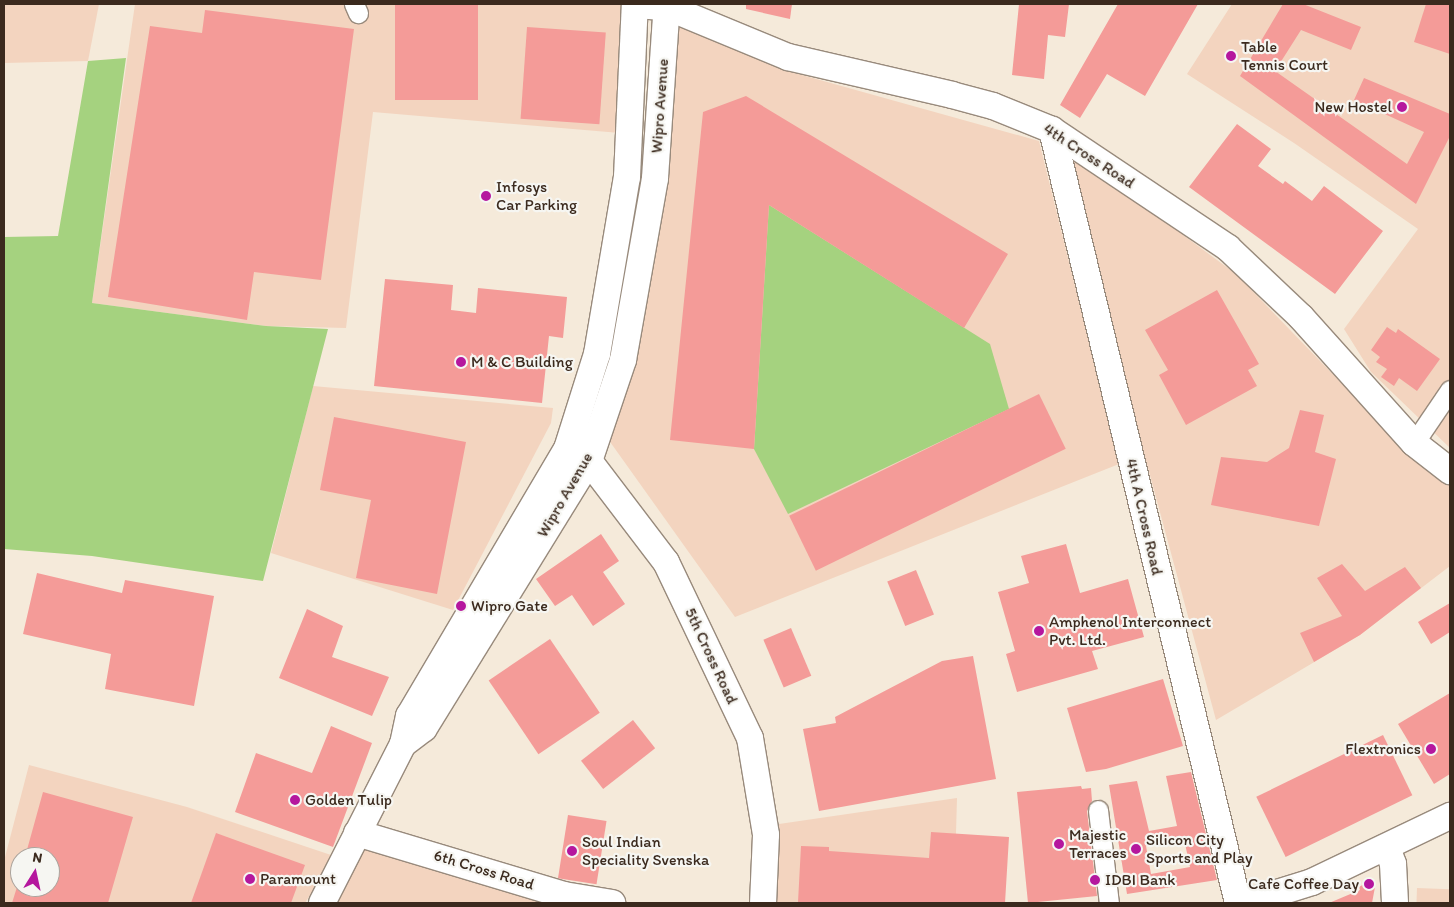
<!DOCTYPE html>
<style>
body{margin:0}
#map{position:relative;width:1454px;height:907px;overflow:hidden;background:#f5eada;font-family:Itim,sans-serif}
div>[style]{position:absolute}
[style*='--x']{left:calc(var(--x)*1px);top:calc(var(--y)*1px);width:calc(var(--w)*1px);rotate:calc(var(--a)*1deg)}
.built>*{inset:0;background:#f3d4bf;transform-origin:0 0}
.green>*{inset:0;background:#a5d27f}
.building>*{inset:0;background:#f49b98;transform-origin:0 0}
.roads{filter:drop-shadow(1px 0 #988a7c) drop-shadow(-1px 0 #988a7c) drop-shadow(0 1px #988a7c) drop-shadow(0 -1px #988a7c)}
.street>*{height:19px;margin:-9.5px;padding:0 9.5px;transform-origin:9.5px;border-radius:9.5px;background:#fff}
.secondary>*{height:26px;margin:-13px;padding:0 13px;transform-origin:13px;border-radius:13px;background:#fff}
.dots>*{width:14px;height:14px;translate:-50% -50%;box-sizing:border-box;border:2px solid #f6f6f2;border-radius:50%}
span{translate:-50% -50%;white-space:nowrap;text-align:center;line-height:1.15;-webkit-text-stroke:4.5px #f6f6f2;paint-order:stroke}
.poi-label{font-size:16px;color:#3b2a1e}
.left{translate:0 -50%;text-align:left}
.right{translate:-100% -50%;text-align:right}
.street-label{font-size:16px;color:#3b2a1e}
.frame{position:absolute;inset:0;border:5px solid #3b2a1e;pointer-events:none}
.north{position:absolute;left:10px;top:847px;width:50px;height:50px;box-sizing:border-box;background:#f6f6f2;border:1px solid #aba49d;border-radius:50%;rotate:10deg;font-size:14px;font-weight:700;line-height:20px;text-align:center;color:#3b2a1e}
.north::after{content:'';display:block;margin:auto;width:18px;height:22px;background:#b5179e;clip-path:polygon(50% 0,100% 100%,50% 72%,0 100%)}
</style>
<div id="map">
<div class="built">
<i style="clip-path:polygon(4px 4px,99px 4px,88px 61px,4px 63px)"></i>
<i style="clip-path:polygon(135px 4px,625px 4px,620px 133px,373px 112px,346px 328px,266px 326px,92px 303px)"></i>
<i style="clip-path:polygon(1232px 4px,1450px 4px,1450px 448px,1371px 372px,1344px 329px,1418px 229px,1294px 143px,1187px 74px)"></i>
<i style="clip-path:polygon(679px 27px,784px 70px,1039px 141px,1119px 464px,735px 617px,608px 439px,663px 198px)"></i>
<i style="clip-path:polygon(1061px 145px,1236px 274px,1408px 452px,1450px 483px,1450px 566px,1360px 635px,1216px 720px)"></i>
<i style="clip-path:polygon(313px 386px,553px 408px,551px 423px,453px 610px,271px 553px)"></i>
<i style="clip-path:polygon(evenodd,29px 765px,187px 807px,334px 856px,305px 903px,4px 903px,4px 861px,29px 765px,20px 857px,50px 857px,50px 887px,20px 887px,20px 857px)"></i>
<i style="clip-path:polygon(957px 798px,954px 903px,776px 903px,775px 833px,779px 824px)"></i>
<i style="clip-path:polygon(363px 846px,555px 903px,337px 903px)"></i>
<i style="left:1417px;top:888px;width:33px;height:15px;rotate:2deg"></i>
</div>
<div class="green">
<i style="clip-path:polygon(126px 58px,92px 303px,266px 326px,328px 329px,263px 581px,92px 556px,4px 549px,4px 237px,58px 236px,88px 61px)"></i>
<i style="clip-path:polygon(769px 205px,990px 344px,1009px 409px,788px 514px,754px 449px)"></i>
</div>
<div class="building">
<i style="left:395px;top:4px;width:83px;height:96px"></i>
<i style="clip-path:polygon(746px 4px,792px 4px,790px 19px,746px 9px)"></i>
<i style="clip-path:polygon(1019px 4px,1069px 4px,1065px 37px,1048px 35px,1044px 79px,1012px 75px)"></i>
<i style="clip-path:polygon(1118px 4px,1198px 4px,1145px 96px,1107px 74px,1080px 118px,1060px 105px)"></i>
<i style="clip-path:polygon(1283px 4px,1303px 4px,1361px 27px,1351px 50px,1301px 30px,1275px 71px,1407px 164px,1424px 132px,1354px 100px,1364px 78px,1450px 114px,1450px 136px,1416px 204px,1240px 76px)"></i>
<i style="clip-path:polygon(1426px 4px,1450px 4px,1450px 54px,1414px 42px)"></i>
<i style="clip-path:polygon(205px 10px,354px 29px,321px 280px,254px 272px,247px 320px,108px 297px,150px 26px,202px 33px)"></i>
<i style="left:527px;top:27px;width:79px;height:92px;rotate:4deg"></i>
<i style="clip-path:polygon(746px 96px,1008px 254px,964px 328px,769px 205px,754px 449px,670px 440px,703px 112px)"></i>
<i style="clip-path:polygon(1237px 124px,1271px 149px,1258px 166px,1283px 184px,1285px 181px,1312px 201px,1324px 186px,1383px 231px,1335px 294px,1189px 187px)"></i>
<i style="clip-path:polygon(385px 279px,453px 285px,451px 310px,476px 313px,478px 288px,567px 297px,563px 338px,549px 336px,542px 403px,374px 386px)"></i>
<i style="clip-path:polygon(1217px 290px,1259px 364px,1248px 370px,1257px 386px,1186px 425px,1159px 375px,1168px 370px,1145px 330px)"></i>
<i style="clip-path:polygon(1387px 327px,1396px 333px,1398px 329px,1440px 359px,1417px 391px,1399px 378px,1394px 386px,1381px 377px,1387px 369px,1376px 362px,1380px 357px,1371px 350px)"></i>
<i style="left:1039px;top:394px;width:61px;height:278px;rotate:64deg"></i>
<i style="clip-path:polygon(1300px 410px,1324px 415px,1315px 452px,1336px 459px,1319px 526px,1211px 505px,1221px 457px,1267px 462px,1289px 448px)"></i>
<i style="clip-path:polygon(334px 417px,466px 442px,437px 594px,356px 578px,371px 500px,320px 490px)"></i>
<i style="clip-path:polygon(601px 534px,619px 561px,603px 572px,625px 604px,593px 626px,572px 595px,555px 606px,536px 579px)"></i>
<i style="clip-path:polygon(1066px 544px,1080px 593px,1128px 579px,1144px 637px,1092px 651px,1098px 669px,1017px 692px,1006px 654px,1015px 651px,998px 592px,1029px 583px,1021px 556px)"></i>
<i style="clip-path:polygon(1342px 564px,1365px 591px,1405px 567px,1421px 588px,1360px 635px,1314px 662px,1300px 633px,1342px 616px,1317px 578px)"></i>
<i style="left:916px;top:570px;width:48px;height:31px;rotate:68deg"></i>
<i style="clip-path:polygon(37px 573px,122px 593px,125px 580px,214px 596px,194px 706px,105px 689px,111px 654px,23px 634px)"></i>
<i style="clip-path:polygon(1450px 603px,1450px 632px,1431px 644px,1418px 622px)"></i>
<i style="clip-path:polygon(307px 609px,343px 626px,332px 657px,389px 677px,372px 716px,279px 678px)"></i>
<i style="left:791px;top:628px;width:52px;height:30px;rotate:67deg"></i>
<i style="left:550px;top:639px;width:89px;height:74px;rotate:56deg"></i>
<i style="clip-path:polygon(973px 656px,996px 779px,819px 811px,803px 729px,836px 723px,835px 717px,942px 661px)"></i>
<i style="clip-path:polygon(1163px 679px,1183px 746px,1106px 769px,1086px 772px,1067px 708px)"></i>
<i style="clip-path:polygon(1450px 693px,1450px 774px,1434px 784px,1398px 724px)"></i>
<i style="left:633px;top:720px;width:36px;height:66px;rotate:52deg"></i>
<i style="clip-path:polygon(331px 726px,372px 743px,333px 847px,235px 812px,256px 753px,312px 773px)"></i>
<i style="left:1383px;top:735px;width:67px;height:141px;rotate:64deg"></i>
<i style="clip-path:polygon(evenodd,1191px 772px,1217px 880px,1127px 894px,1109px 785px,1137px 781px,1149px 831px,1177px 826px,1166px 776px,1191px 772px,1184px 839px,1190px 867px,1151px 874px,1146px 846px,1184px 839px)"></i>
<i style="clip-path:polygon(1081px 786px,1082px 789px,1091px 788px,1092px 801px,1087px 811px,1097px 896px,1028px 903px,1017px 792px)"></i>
<i style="clip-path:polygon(43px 792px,133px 817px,108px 903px,12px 903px,17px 887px,50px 887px,50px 857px,25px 857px)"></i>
<i style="left:568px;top:815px;width:39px;height:64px;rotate:9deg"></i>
<i style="clip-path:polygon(931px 832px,1009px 837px,1005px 903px,798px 902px,801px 846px,829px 847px,829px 851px,929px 858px)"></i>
<i style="clip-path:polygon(216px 833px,305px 865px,291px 903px,191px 903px)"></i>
<i style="clip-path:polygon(1366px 883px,1372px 883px,1375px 887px,1372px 903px,1329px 903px,1360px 890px,1359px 887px)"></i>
</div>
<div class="roads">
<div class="street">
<i style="--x:354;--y:4;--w:10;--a:66"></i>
<i style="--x:1414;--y:443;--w:64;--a:-55.8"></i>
<i style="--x:1098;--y:810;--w:94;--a:83.3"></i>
</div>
<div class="secondary">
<i style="--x:635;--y:5;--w:32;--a:4"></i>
<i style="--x:667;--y:7;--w:131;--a:22.5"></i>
<i style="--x:788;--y:57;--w:168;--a:13"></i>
<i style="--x:952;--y:95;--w:42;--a:15"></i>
<i style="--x:993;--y:106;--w:64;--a:22.1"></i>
<i style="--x:1052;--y:130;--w:212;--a:33.8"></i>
<i style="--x:1228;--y:248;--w:100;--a:43.4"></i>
<i style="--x:1301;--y:317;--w:169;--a:48.1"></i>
<i style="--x:1414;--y:443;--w:46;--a:37.9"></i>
<i style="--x:1052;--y:130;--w:795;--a:76.47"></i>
<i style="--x:574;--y:453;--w:17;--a:28"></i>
<i style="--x:589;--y:461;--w:127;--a:52.7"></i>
<i style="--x:666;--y:562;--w:195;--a:64.5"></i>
<i style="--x:750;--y:738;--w:98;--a:80.6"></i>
<i style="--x:766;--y:835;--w:68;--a:92.5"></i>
<i style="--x:403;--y:744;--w:29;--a:-78"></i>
<i style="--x:409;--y:716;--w:310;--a:-59.4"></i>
<i style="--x:567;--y:449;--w:100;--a:-72.5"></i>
<i style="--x:597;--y:354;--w:180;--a:-80.4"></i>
<i style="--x:627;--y:177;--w:173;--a:-87.4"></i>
<i style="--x:357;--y:833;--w:216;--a:16.7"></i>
<i style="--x:564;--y:895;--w:49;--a:9.5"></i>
<i style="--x:1387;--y:848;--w:17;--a:69"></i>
<i style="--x:1393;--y:864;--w:39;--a:87"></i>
<i style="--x:322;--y:903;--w:178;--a:-63"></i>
<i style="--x:403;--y:744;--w:26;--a:-37"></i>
<i style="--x:424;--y:728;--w:314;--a:-58.3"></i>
<i style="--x:589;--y:461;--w:107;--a:-71.4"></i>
<i style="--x:623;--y:360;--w:185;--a:-80"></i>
<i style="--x:655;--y:178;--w:174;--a:-86.1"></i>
<i style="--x:1245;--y:903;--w:70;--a:-17.4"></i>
<i style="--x:1312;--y:882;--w:153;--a:-25.6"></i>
</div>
</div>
<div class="dots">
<i style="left:1231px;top:56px;background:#b5179e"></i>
<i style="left:1402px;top:107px;background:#b5179e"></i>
<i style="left:486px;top:196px;background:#b5179e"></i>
<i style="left:461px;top:362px;background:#b5179e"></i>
<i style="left:461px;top:606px;background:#b5179e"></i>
<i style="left:1039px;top:631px;background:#b5179e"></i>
<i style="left:1431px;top:749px;background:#b5179e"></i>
<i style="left:295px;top:800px;background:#b5179e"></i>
<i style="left:1059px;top:844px;background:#b5179e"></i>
<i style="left:1136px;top:849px;background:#b5179e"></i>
<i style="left:572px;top:851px;background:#b5179e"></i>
<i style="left:250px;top:879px;background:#b5179e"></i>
<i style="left:1095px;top:880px;background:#b5179e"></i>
<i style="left:1369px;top:884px;background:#b5179e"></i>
</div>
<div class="poi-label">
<span class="left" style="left:1241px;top:56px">Table<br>Tennis Court</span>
<span class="right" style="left:1392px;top:107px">New Hostel</span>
<span class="left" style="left:496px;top:196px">Infosys<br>Car Parking</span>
<span class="left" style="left:471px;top:362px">M &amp; C Building</span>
<span class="left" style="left:471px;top:606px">Wipro Gate</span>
<span class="left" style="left:1049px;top:631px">Amphenol Interconnect<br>Pvt. Ltd.</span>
<span class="right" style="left:1421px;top:749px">Flextronics</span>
<span class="left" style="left:305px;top:800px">Golden Tulip</span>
<span class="left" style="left:1069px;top:844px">Majestic<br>Terraces</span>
<span class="left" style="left:1146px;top:849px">Silicon City<br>Sports and Play</span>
<span class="left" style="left:582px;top:851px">Soul Indian<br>Speciality Svenska</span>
<span class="left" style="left:260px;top:879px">Paramount</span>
<span class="left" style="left:1105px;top:880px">IDBI Bank</span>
<span class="right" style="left:1359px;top:884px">Cafe Coffee Day</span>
</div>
<div class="street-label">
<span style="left:660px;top:106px;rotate:-86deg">Wipro Avenue</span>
<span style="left:1089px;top:156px;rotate:33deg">4th Cross Road</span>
<span style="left:565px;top:495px;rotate:-60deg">Wipro Avenue</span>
<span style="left:1144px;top:517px;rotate:77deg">4th A Cross Road</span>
<span style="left:711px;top:656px;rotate:65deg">5th Cross Road</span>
<span style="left:484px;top:870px;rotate:17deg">6th Cross Road</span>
</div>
<div class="frame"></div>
<div class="north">N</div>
</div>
